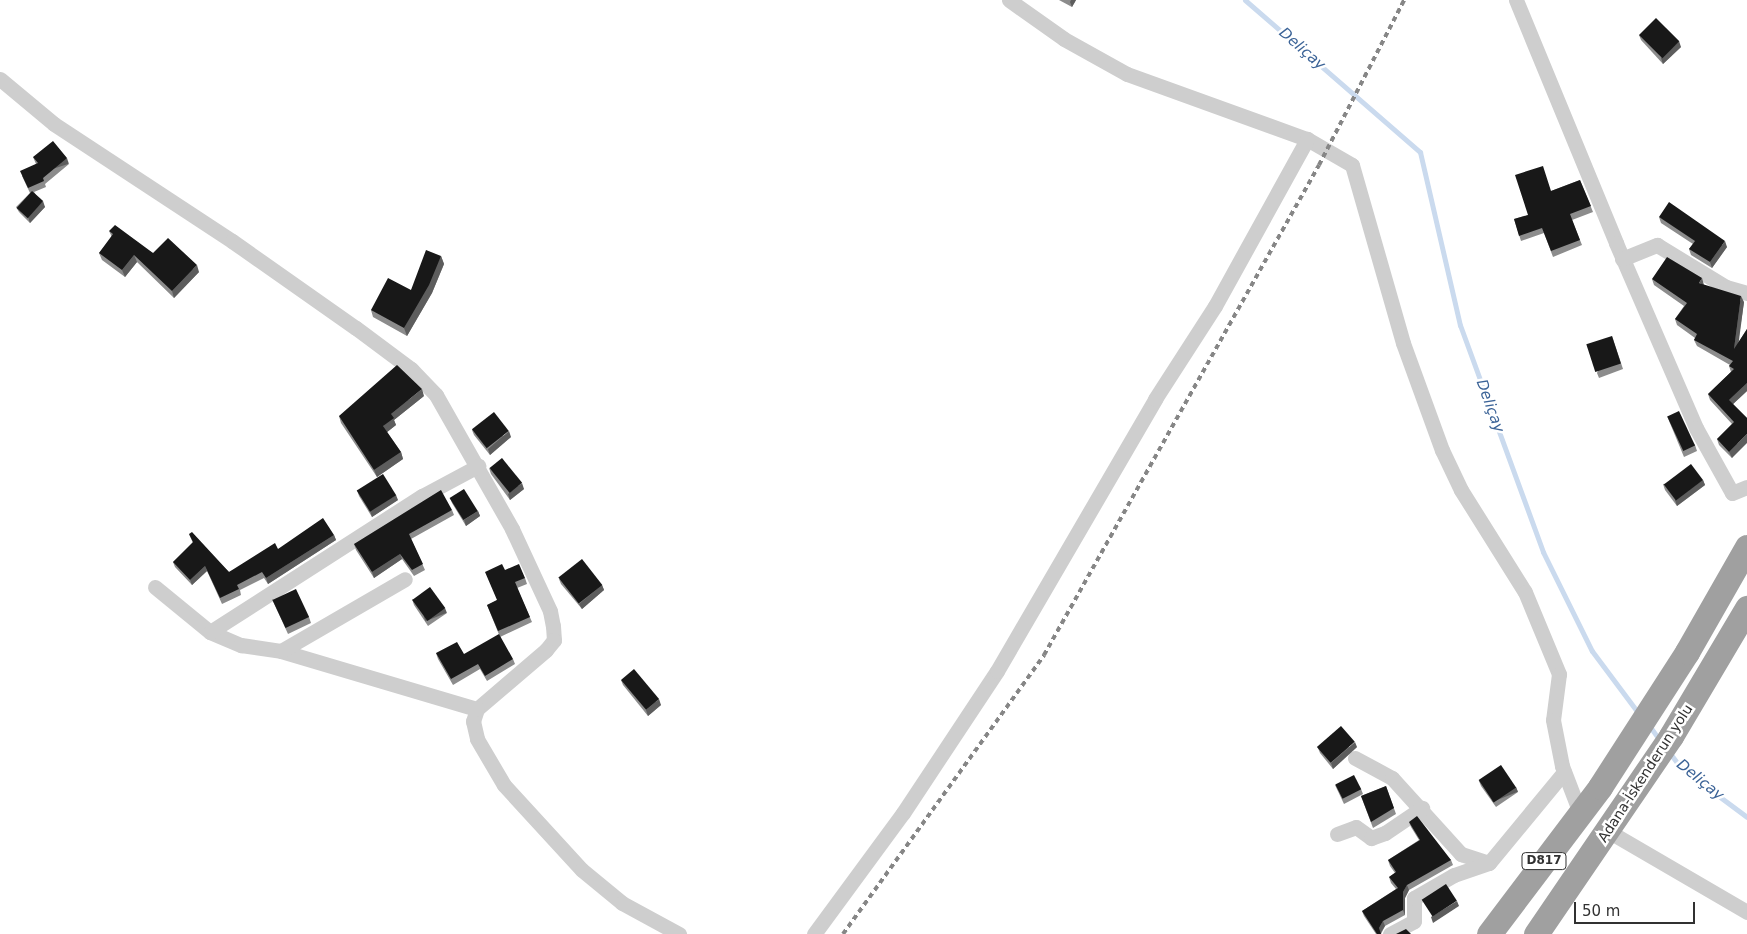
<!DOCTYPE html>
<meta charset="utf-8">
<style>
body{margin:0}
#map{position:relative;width:1747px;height:934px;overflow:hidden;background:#fff;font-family:"DejaVu Sans",sans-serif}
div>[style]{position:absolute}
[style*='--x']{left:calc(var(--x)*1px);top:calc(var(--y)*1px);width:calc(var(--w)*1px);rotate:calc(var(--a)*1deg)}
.stream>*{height:5px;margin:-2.5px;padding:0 2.5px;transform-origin:2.5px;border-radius:2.5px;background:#cadaee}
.minor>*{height:15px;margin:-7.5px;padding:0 7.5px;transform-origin:7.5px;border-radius:7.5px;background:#cecece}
.trunk>*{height:25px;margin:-12.5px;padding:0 12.5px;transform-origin:12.5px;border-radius:12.5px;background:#a0a0a0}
.rail>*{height:4px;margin-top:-2px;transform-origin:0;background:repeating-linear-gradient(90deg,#868686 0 5px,transparent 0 9px)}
.wall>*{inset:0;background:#8c8c8c}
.shaded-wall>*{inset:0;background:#5d5d5d;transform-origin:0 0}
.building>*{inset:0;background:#181818;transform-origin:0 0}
span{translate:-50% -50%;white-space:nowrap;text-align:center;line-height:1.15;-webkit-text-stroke:5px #fff;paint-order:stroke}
.shield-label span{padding:1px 4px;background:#fff;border:1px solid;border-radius:4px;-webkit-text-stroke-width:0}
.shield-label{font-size:12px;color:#313131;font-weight:700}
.street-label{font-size:14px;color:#313131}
.water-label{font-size:15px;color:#3b6397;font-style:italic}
.scale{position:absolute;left:1574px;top:902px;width:121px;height:22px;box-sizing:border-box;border:2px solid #313131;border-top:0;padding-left:6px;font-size:15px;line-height:18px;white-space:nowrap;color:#313131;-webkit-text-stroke:4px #fff;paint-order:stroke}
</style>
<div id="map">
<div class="stream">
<i style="--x:1245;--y:0;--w:232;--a:41"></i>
<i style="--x:1420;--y:152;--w:178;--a:77"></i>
<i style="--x:1460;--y:325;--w:242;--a:69.9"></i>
<i style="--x:1543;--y:552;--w:110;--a:63.7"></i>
<i style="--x:1592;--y:651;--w:79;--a:53.3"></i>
<i style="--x:1648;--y:724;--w:19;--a:54"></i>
<i style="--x:1669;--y:752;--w:20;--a:53"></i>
<i style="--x:1681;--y:768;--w:82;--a:36.6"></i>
</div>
<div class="minor">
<i style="--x:1009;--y:0;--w:67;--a:35.3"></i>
<i style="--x:1064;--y:39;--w:72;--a:29.1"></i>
<i style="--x:1127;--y:74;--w:191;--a:19.9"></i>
<i style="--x:1307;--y:139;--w:52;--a:30"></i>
<i style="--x:1352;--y:165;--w:185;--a:74"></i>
<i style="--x:1403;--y:343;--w:114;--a:70"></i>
<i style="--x:1442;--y:450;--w:44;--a:64.6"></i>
<i style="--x:1461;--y:490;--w:120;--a:57.9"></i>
<i style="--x:1525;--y:592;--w:89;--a:67.5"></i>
<i style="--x:1559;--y:674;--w:46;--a:97.4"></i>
<i style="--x:1553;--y:720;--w:47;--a:78.9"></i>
<i style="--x:1562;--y:766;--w:50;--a:69"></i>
<i style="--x:1516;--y:0;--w:263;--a:67.6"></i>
<i style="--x:1616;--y:243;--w:202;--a:66.6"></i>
<i style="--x:1696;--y:428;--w:74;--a:61"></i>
<i style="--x:1732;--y:493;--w:16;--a:-22"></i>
<i style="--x:0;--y:79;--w:70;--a:39.8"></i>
<i style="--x:54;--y:124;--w:213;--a:33.3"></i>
<i style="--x:232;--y:241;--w:151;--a:35.1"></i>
<i style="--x:356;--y:328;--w:69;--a:36.7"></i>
<i style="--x:411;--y:369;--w:36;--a:46"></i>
<i style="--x:436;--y:395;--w:154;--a:60.4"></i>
<i style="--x:512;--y:529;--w:90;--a:65.1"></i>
<i style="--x:550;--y:611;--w:15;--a:79"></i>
<i style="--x:553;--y:626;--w:14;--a:86"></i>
<i style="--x:554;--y:640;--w:13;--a:129"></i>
<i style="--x:546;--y:650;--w:91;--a:139.5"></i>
<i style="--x:477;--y:709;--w:13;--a:108"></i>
<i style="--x:473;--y:721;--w:18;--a:77"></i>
<i style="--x:477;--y:739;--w:53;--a:59.6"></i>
<i style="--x:504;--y:785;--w:115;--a:47.5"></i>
<i style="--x:582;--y:870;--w:52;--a:39.5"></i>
<i style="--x:622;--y:903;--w:65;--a:28.5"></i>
<i style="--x:1622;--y:259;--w:38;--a:-22"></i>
<i style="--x:1657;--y:245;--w:81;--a:31.3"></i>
<i style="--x:1726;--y:287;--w:22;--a:16"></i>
<i style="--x:155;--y:587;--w:71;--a:39.3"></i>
<i style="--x:210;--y:632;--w:34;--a:23"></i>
<i style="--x:241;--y:645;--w:40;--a:8.5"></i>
<i style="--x:281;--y:651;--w:204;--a:16.5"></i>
<i style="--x:210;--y:632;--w:252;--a:-32.7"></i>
<i style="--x:422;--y:496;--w:64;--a:-28.2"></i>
<i style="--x:281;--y:651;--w:143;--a:-30.1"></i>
<i style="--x:1355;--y:758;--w:42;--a:28.4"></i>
<i style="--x:1392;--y:778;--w:103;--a:47.8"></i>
<i style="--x:1461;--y:854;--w:29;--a:18"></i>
<i style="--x:1489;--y:863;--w:118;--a:-50.5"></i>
<i style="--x:1608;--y:831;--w:161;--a:30.2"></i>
<i style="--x:1337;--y:834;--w:20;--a:-20"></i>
<i style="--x:1356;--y:827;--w:19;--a:36"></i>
<i style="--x:1371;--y:838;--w:15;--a:-20"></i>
<i style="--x:1385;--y:833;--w:45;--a:-34"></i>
<i style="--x:814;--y:934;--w:150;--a:-53.7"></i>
<i style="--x:903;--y:813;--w:170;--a:-56.5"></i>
<i style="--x:997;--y:671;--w:315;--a:-59.8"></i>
<i style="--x:1155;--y:399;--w:111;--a:-57.2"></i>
<i style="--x:1215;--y:306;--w:191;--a:-61.1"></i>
<i style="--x:1390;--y:934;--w:27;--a:-28"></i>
<i style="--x:1414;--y:921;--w:23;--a:-90"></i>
<i style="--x:1414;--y:898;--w:46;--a:-29.9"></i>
<i style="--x:1454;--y:875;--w:37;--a:-19"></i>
</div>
<div class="trunk">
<i style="--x:1489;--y:934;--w:184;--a:-52.9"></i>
<i style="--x:1600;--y:787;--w:161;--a:-57.2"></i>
<i style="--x:1687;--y:652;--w:121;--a:-60.3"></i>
<i style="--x:1536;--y:934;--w:240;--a:-55.7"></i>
<i style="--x:1671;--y:736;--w:149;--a:-59.3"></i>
</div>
<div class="rail">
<i style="--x:843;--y:934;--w:344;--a:-54.2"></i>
<i style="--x:1044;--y:655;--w:562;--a:-60.7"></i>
<i style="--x:1319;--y:165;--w:186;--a:-62.7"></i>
</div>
<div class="wall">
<i style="clip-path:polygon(1059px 0,1076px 0,1072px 7px)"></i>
<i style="clip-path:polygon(1639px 35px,1681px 47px,1663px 64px,1641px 40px)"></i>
<i style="clip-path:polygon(33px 157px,69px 164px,45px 184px,46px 187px,34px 192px,45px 207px,30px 223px,19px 212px,16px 207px,30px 193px,22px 176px,36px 164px)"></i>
<i style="clip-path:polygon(1580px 180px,1593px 212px,1572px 220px,1582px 245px,1553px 257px,1544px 233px,1521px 241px,1514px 219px,1528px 215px,1551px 191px)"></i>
<i style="clip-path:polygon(1659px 217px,1727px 247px,1712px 268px,1691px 255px,1689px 249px,1693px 244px,1661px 223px)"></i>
<i style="clip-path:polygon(109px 231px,153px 253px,199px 272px,174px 298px,137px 262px,125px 277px,102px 260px,99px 253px,112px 237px)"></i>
<i style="clip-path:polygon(441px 256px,444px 264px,432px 293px,407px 336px,373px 317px,371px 310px,411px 290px)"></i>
<i style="clip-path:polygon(1652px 279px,1704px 285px,1744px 302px,1738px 343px,1747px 329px,1747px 391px,1733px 404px,1747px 418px,1732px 458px,1719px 445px,1717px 439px,1732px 424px,1710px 400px,1708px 394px,1731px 372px,1729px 366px,1730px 365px,1697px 346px,1694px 340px,1695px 338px,1677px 325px,1675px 319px,1684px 306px,1654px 285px)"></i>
<i style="clip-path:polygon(1612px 336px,1623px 369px,1599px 378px,1597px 373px)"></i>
<i style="clip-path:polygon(424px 396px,394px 420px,396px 425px,387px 432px,401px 452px,403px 459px,377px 477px,341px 423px,339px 416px)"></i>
<i style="clip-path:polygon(1667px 416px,1695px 445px,1697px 451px,1684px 457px)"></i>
<i style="clip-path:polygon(472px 430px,511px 437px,490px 455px,474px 435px)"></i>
<i style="clip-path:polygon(489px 468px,524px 489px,510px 500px,491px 474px)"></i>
<i style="clip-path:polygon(1703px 480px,1705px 485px,1677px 506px,1665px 490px,1663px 484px)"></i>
<i style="clip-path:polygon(357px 490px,398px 500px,372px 517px,359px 496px)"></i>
<i style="clip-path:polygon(450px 498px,478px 511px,480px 516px,466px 526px,452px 503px)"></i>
<i style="clip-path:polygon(452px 510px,454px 515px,411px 539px,425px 570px,414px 576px,402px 559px,374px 578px,356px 550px,354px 544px)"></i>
<i style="clip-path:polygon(189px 534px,229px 572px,278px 549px,334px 535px,336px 540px,268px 584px,264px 578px,240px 590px,241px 595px,222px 604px,207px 571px,192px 585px,175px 567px,173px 562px,193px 543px)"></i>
<i style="clip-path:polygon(505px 570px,525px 578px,527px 584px,517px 588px,532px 622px,500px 637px,487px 605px,497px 600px)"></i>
<i style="clip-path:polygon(559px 579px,602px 585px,604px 590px,582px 609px,561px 584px)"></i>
<i style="clip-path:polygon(272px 599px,309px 617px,311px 623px,288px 634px)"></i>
<i style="clip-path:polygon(412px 599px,447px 613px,428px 626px,414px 605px)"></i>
<i style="clip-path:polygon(436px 653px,464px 654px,513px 659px,515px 664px,487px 681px,480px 669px,453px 685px,438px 659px)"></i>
<i style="clip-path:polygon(621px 680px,661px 705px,648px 716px,623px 685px)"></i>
<i style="clip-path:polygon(1357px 747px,1333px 769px,1320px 753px,1318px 748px)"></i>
<i style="clip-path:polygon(1479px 781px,1516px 787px,1518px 792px,1496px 807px,1481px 786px)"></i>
<i style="clip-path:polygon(1335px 785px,1361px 789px,1363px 794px,1344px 804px)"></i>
<i style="clip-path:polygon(1386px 786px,1396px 814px,1373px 828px,1361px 796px)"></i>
<i style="clip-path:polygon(1409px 822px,1451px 860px,1453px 865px,1409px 890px,1405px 898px,1405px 915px,1385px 926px,1381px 934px,1376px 934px,1364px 916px,1362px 911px,1396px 889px,1391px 883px,1389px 877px,1395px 873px,1390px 866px,1388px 860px,1419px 840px,1411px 827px)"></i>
</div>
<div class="shaded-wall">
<i style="clip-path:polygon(1071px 0,1076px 0,1072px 7px,1070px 2px)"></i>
<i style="clip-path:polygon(1679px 41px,1681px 47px,1663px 64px,1661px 58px)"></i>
<i style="left:67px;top:158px;width:6px;height:31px;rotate:72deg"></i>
<i style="clip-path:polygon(43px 201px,45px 207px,30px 223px,28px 217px)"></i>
<i style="clip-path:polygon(1725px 241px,1727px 247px,1712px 268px,1710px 262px)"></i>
<i style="clip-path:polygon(134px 255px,137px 262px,125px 277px,122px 270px)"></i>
<i style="clip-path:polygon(441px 256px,444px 264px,432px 293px,407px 336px,404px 328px)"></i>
<i style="clip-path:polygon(197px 265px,199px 272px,174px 298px,172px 291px)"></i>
<i style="clip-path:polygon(1702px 278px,1704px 285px,1699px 283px)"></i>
<i style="clip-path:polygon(1741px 296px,1744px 302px,1737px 355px,1734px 349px)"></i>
<i style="clip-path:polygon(1747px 383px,1747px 391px,1731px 406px,1729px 400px)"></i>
<i style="clip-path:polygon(422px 389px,424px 396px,394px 420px,396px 425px,386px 433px,383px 426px,391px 414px)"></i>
<i style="clip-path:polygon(509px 431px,511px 437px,490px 455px,488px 449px)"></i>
<i style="clip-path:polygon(1747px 434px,1747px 443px,1732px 458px,1729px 452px)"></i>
<i style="clip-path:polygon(401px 452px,403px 459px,377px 477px,374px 470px)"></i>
<i style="clip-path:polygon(1703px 480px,1705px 485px,1677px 506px,1675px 500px)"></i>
<i style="clip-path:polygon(522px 483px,524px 489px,510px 500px,508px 494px)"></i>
<i style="clip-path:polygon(396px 495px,398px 500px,372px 517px,370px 511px)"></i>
<i style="clip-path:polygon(478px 511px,480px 516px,466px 526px,464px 520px)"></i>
<i style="clip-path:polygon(334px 535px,336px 540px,268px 584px,266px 578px)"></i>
<i style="clip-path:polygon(400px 554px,402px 559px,374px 578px,372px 572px)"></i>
<i style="clip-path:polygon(205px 566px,207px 571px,192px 585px,190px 580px)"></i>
<i style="clip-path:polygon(602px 585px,604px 590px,582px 609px,579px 604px)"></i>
<i style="left:445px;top:608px;width:5px;height:23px;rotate:68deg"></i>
<i style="clip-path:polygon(659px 699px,661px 705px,648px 716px,646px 710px)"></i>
<i style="clip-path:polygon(1355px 742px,1357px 747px,1333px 769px,1331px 763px)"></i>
<i style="left:1516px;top:787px;width:5px;height:27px;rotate:68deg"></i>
<i style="clip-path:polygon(1407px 885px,1409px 890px,1405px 898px,1405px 915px,1403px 910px,1403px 892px)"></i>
<i style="clip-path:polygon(1457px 901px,1459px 906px,1433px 923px,1431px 917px)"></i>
<i style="clip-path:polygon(1383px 921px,1385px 926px,1380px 934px,1379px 928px)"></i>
</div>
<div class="building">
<i style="left:1656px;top:18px;width:33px;height:24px;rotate:45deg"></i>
<i style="clip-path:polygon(53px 141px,67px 158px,43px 178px,44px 181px,28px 188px,20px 171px,38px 163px,33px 157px)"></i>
<i style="clip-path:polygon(1543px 166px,1551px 191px,1580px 180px,1591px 206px,1570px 214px,1580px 240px,1551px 251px,1542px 228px,1519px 236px,1514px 219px,1528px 215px,1515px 175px)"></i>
<i style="left:32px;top:191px;width:15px;height:23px;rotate:42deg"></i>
<i style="clip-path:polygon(1669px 202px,1725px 241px,1710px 262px,1689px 249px,1695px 241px,1659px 217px)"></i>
<i style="clip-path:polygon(115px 225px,153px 253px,168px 238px,197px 265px,172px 291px,134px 255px,122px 270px,99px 253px,113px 234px,109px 231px)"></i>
<i style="clip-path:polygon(426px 250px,441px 256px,429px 285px,404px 328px,371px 310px,388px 278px,411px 290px)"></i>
<i style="clip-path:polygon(1667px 257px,1702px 278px,1699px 283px,1741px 296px,1734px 349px,1747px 329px,1747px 383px,1729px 400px,1747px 418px,1747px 434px,1729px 452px,1717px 439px,1734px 422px,1708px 394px,1734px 369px,1729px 366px,1733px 361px,1694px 340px,1697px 334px,1675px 319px,1687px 303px,1652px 279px)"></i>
<i style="left:1612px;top:336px;width:29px;height:27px;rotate:72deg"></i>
<i style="clip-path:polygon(397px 365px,422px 389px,391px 414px,394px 418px,383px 426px,401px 452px,374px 470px,339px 416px)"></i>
<i style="left:1679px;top:411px;width:38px;height:13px;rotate:65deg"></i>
<i style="left:494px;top:412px;width:24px;height:28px;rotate:52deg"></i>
<i style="left:502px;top:458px;width:32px;height:16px;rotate:51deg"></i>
<i style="left:1691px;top:464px;width:20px;height:34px;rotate:53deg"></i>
<i style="left:383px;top:474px;width:25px;height:31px;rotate:58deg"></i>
<i style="left:464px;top:489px;width:26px;height:17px;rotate:58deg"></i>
<i style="clip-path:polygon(441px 490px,452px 510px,409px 534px,423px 564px,412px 570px,400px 554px,372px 572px,354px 544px)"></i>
<i style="clip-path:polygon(323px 518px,334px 535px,266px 578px,262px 572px,237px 585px,239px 589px,220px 598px,205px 566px,190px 580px,173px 562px,193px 542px,189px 534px,192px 532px,229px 572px,275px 543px,278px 549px)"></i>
<i style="left:582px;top:559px;width:33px;height:30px;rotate:52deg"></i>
<i style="clip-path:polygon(502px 564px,505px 570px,519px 564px,525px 578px,515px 582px,530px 617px,498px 631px,487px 605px,497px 600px,485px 572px)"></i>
<i style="left:430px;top:587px;width:26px;height:22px;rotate:54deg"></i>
<i style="left:296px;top:589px;width:31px;height:26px;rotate:65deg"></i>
<i style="clip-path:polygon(499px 634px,513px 659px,485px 676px,478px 664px,451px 679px,436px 653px,457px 642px,464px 654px)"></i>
<i style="left:634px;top:669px;width:39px;height:17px;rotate:50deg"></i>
<i style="left:1341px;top:726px;width:21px;height:32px;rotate:49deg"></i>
<i style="left:1501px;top:765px;width:27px;height:27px;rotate:56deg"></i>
<i style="left:1354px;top:775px;width:16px;height:21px;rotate:63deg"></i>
<i style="clip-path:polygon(1386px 786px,1394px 808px,1371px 822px,1361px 796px)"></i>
<i style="clip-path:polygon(1417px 816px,1451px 860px,1407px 885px,1403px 892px,1403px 910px,1383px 921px,1379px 928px,1381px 934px,1377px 934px,1362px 911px,1398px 888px,1389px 877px,1396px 872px,1388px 860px,1420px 840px,1409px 822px)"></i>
<i style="left:1446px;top:884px;width:20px;height:29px;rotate:57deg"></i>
<i style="clip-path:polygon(1406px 929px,1411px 934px,1396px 934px)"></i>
</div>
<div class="shield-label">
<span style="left:1544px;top:861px">D817</span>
</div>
<div class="street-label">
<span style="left:1645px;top:773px;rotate:-57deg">Adana-İskenderun yolu</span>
</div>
<div class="water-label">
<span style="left:1302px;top:49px;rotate:41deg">Deliçay</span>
<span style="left:1490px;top:406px;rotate:70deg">Deliçay</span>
<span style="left:1700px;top:780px;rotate:39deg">Deliçay</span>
</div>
<div class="scale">50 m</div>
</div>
